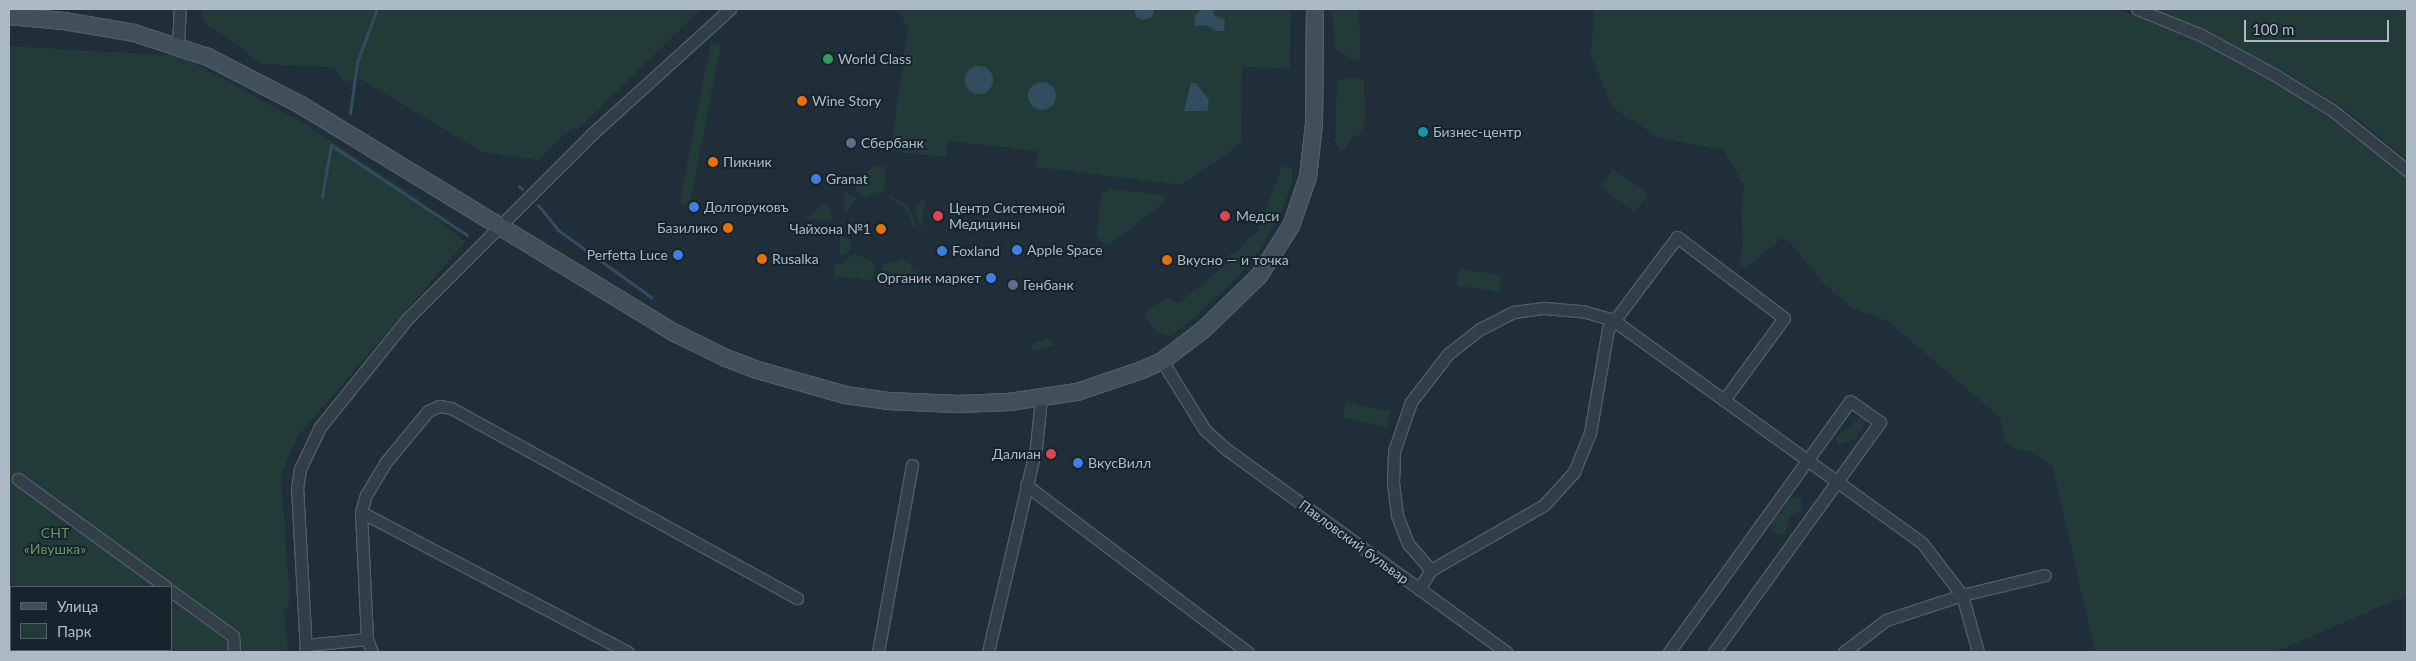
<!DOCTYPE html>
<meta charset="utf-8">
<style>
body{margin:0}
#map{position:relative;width:2416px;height:661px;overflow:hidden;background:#1f2e38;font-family:Lato,sans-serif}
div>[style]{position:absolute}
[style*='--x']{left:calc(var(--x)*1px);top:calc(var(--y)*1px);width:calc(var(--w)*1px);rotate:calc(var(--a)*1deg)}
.green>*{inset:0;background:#223b39;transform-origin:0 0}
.water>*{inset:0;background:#324c60}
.round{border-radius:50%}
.stream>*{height:3px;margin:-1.5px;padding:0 1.5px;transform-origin:1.5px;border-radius:1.5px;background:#324c60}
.roads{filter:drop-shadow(1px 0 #505d66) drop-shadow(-1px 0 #505d66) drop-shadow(0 1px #505d66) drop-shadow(0 -1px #505d66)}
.minor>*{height:11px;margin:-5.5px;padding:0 5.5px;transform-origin:5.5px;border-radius:5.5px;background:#333f48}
.secondary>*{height:16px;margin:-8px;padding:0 8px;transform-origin:8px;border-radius:8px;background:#414f5b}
.dots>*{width:14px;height:14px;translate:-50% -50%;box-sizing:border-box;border:2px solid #18242d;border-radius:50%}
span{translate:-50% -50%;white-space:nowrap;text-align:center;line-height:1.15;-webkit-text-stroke:4px #18242d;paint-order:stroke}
.poi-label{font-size:14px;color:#adbac5}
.left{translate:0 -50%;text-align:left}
.right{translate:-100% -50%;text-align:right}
.park-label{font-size:14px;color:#649667}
.street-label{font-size:14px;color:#adbac5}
.frame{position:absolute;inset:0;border:10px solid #adbac5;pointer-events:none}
.legend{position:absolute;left:10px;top:586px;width:162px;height:65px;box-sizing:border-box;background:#18242d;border:1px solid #54606a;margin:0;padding:6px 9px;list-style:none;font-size:15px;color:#adbac5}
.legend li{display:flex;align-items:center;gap:10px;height:25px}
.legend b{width:25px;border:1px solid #54606a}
.scale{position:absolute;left:2244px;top:20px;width:145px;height:22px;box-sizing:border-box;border:2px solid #adbac5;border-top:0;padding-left:6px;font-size:15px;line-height:18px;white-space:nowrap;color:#adbac5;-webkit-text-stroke:4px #18242d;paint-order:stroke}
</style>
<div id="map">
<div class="green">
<i style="clip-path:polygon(206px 9px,701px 9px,582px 125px,564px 134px,538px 160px,482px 152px,362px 80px,344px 81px,334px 67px,262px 64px,203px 21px,202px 13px)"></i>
<i style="clip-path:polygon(898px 9px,1291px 9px,1290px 68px,1242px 67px,1241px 143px,1182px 185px,1036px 167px,1037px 151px,948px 141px,946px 157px,894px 152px,891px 148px,908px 28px)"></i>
<i style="clip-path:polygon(1331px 9px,1359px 9px,1361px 61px,1352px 59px,1335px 49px)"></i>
<i style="clip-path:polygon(1594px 9px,2116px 9px,2199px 41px,2276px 82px,2382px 153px,2407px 176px,2407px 595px,2275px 652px,2095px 652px,2053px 467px,2033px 452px,2015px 449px,2004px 440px,2001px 418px,1889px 322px,1852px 308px,1823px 283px,1789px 241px,1782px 238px,1747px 267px,1739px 266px,1743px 243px,1741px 214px,1744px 186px,1724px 150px,1659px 138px,1612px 107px,1591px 55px)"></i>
<i style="clip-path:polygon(2153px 9px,2407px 9px,2407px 159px,2346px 110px,2284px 71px,2201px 29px)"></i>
<i style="left:711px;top:42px;width:10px;height:164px;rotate:11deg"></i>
<i style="clip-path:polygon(evenodd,9px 46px,181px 56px,307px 125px,419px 199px,430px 212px,465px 242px,298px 436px,281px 475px,290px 601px,284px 612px,288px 652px,9px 652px,9px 46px,11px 587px,171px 587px,171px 650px,11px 650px,11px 587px)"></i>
<i style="clip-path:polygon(1356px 77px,1364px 81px,1365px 121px,1360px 135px,1351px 137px,1344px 151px,1339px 150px,1335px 141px,1337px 83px,1341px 79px)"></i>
<i style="clip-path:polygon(1283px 164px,1292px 169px,1292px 181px,1282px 211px,1262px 247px,1238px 277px,1197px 315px,1171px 336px,1158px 334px,1144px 314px,1167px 298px,1179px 303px,1231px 261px,1229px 254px,1237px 252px,1249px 237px,1257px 234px)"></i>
<i style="clip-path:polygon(874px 166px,886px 167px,884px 191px,861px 197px,855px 189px,856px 180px)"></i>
<i style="left:1613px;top:169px;width:43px;height:22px;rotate:36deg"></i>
<i style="clip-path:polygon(1111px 189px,1163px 195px,1167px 200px,1108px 246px,1101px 242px,1097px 234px,1101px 194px)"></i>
<i style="clip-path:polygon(845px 192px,856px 198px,847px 213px,843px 212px)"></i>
<i style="clip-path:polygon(889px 195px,908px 205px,917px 228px,913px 227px,905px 208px,889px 198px)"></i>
<i style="clip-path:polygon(923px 200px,925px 200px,922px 230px,914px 207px)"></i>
<i style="clip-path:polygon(824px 204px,830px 210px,832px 221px,806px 218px)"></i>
<i style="clip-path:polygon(840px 235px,849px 239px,852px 249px,843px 255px,839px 254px)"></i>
<i style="clip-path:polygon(855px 253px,875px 264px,873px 280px,834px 276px,835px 264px,841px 264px)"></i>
<i style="clip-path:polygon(904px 259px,911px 265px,911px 270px,918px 271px,916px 284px,881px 280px,882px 264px)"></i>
<i style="left:1459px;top:269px;width:43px;height:17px;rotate:8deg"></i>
<i style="clip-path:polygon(1050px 338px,1055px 345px,1032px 352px,1032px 344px)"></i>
<i style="left:1346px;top:402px;width:45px;height:16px;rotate:12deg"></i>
<i style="clip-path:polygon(1863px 415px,1865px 422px,1855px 439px,1838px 445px,1836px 438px)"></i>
<i style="clip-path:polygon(1795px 496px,1801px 499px,1801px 510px,1790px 516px,1785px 534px,1774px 534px,1770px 528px,1771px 521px,1784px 511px,1786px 500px)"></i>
</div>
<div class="water">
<i style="clip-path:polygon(1134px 9px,1155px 9px,1152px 17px,1143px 20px,1137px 18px)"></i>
<i style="clip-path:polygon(1202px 9px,1212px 9px,1214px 15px,1225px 20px,1224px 31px,1216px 31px,1206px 25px,1195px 26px,1194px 17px)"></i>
<i class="round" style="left:965px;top:66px;width:28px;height:28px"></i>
<i class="round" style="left:1028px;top:82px;width:28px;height:28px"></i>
<i style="clip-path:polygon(1191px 83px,1196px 83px,1209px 100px,1207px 111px,1184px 111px)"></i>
</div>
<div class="stream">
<i style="--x:350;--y:113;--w:51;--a:-82.2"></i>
<i style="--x:357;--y:62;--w:57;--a:-69.3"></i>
<i style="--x:519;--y:186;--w:4;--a:45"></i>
<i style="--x:322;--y:197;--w:53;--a:-80.2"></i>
<i style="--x:331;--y:145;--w:163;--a:33.5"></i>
<i style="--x:538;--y:205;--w:32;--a:51"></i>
<i style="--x:558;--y:230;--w:115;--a:35.8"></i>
</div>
<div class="roads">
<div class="minor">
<i style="--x:2137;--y:9;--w:69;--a:22.1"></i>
<i style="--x:2201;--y:35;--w:84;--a:28.4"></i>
<i style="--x:2275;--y:75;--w:67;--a:31.6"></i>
<i style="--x:2332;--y:110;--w:96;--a:38.7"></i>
<i style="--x:178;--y:44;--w:35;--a:-87"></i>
<i style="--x:1162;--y:361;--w:81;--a:58.1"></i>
<i style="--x:1205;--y:430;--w:28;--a:42"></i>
<i style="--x:1226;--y:449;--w:346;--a:35.9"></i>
<i style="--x:18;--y:479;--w:183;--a:36.1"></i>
<i style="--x:1026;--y:485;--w:278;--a:37"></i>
<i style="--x:361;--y:512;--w:301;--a:27.7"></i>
<i style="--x:1431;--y:570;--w:35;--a:-131"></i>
<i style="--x:1408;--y:544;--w:31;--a:-111"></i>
<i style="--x:1397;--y:515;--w:33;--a:-97"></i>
<i style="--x:1393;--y:482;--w:31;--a:-88"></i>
<i style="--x:1394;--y:451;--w:52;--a:-70.9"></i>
<i style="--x:1411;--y:402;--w:61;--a:-52.4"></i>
<i style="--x:1448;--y:354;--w:41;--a:-38"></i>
<i style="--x:1480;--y:329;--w:38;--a:-27"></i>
<i style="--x:1514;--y:312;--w:30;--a:-8"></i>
<i style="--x:1544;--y:308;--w:38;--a:5"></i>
<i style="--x:1582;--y:311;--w:32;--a:16"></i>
<i style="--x:1613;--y:320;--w:381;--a:35.8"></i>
<i style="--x:1922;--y:543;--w:66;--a:52.4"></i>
<i style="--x:1962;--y:595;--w:59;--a:74.3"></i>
<i style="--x:1419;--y:589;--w:22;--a:-58"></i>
<i style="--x:1431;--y:570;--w:130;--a:-29.9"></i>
<i style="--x:1544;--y:505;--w:45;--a:-47.7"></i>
<i style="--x:1574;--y:472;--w:42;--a:-67.7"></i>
<i style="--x:1590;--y:433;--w:106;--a:-80.2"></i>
<i style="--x:1608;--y:329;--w:115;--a:-53.1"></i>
<i style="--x:1677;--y:237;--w:134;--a:37.1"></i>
<i style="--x:1784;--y:318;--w:102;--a:126.2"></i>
<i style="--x:171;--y:591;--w:77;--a:36"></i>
<i style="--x:233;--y:636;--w:16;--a:86"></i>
<i style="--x:367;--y:639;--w:127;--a:-92.7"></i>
<i style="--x:361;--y:512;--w:18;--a:-74"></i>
<i style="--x:366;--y:495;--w:37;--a:-59"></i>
<i style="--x:385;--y:463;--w:67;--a:-50.4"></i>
<i style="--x:428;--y:411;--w:12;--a:-24"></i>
<i style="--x:439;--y:406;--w:12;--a:9"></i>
<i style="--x:451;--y:408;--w:395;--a:28.8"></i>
<i style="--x:306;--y:645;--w:61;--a:-5.6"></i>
<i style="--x:367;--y:639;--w:14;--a:69"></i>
<i style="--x:306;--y:652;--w:164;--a:-93.1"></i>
<i style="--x:297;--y:488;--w:19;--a:-81"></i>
<i style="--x:300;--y:469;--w:47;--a:-64.5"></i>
<i style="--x:320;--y:427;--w:139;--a:-51.1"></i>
<i style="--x:407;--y:319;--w:262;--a:-45"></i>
<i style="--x:592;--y:134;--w:186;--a:-42.2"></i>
<i style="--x:878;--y:652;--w:190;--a:-79.7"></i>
<i style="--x:988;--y:652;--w:211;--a:-76.8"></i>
<i style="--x:1036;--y:447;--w:48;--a:-84.1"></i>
<i style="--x:1669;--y:652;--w:309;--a:-54.2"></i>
<i style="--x:1850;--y:401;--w:37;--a:35"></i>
<i style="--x:1880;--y:422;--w:284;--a:125.8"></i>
<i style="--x:1844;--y:652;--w:53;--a:-37.3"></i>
<i style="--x:1886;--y:620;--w:80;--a:-18.2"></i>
<i style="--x:1962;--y:595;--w:85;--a:-13.5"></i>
</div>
<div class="secondary">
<i style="--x:9;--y:16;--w:55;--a:5.2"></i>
<i style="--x:64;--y:21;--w:71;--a:9.7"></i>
<i style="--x:134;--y:33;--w:78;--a:18"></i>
<i style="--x:208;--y:57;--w:105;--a:27.3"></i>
<i style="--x:301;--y:105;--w:438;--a:31.4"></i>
<i style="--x:675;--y:333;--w:57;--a:26.1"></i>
<i style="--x:726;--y:358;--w:30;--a:21"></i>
<i style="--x:754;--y:369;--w:95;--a:15.9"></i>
<i style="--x:845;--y:395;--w:43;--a:7.9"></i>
<i style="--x:888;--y:401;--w:70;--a:2.5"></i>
<i style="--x:958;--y:404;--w:51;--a:-2.2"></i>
<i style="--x:1009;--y:402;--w:69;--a:-8.4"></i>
<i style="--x:1077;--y:392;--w:69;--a:-18.7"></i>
<i style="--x:1142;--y:370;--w:22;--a:-24"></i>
<i style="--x:1162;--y:361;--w:51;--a:-37.1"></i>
<i style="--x:1203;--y:330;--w:78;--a:-44"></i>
<i style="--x:1259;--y:276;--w:59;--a:-57.4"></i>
<i style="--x:1291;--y:226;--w:52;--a:-70.9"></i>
<i style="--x:1308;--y:177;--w:53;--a:-83.5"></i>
<i style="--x:1314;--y:124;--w:115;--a:-89.5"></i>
</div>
</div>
<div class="dots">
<i style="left:828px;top:59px;background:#2e9e5b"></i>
<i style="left:802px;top:101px;background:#e8710a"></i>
<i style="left:1423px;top:132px;background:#0f9aa8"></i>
<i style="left:851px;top:143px;background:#5c6f8a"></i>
<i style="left:713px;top:162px;background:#e8710a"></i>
<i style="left:816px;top:179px;background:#3f7fe0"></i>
<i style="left:694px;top:207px;background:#3f7fe0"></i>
<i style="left:938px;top:216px;background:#e0444e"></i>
<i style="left:1225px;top:216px;background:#e0444e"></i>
<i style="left:728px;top:228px;background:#e8710a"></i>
<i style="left:881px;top:229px;background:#e8710a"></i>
<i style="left:1017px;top:250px;background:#3f7fe0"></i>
<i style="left:942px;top:251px;background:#3f7fe0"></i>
<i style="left:678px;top:255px;background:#3f7fe0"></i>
<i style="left:762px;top:259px;background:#e8710a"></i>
<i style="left:1167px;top:260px;background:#e8710a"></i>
<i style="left:991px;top:278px;background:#3f7fe0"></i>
<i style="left:1013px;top:285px;background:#5c6f8a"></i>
<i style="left:1051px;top:454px;background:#e0444e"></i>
<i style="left:1078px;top:463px;background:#3f7fe0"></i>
</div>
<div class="poi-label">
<span class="left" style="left:838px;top:59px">World Class</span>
<span class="left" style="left:812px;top:101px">Wine Story</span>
<span class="left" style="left:1433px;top:132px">Бизнес-центр</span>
<span class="left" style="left:861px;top:143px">Сбербанк</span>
<span class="left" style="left:723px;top:162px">Пикник</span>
<span class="left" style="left:826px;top:179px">Granat</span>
<span class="left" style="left:704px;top:207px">Долгоруковъ</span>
<span class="left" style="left:949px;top:216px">Центр Системной<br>Медицины</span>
<span class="left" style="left:1236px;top:216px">Медси</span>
<span class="right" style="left:718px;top:228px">Базилико</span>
<span class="right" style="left:871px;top:229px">Чайхона №1</span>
<span class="left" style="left:1027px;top:250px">Apple Space</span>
<span class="left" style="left:952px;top:251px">Foxland</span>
<span class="right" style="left:668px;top:255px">Perfetta Luce</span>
<span class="left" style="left:772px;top:259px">Rusalka</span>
<span class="left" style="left:1177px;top:260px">Вкусно — и точка</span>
<span class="right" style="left:981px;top:278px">Органик маркет</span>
<span class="left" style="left:1023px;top:285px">Генбанк</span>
<span class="right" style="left:1041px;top:454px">Далиан</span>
<span class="left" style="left:1088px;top:463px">ВкусВилл</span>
</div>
<div class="park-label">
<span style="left:55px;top:541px">СНТ<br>«Ивушка»</span>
</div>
<div class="street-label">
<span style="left:1354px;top:542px;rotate:36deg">Павловский бульвар</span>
</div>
<div class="frame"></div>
<ul class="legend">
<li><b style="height:6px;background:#414f5b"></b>Улица</li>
<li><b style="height:14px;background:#223b39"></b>Парк</li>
</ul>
<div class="scale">100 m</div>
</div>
